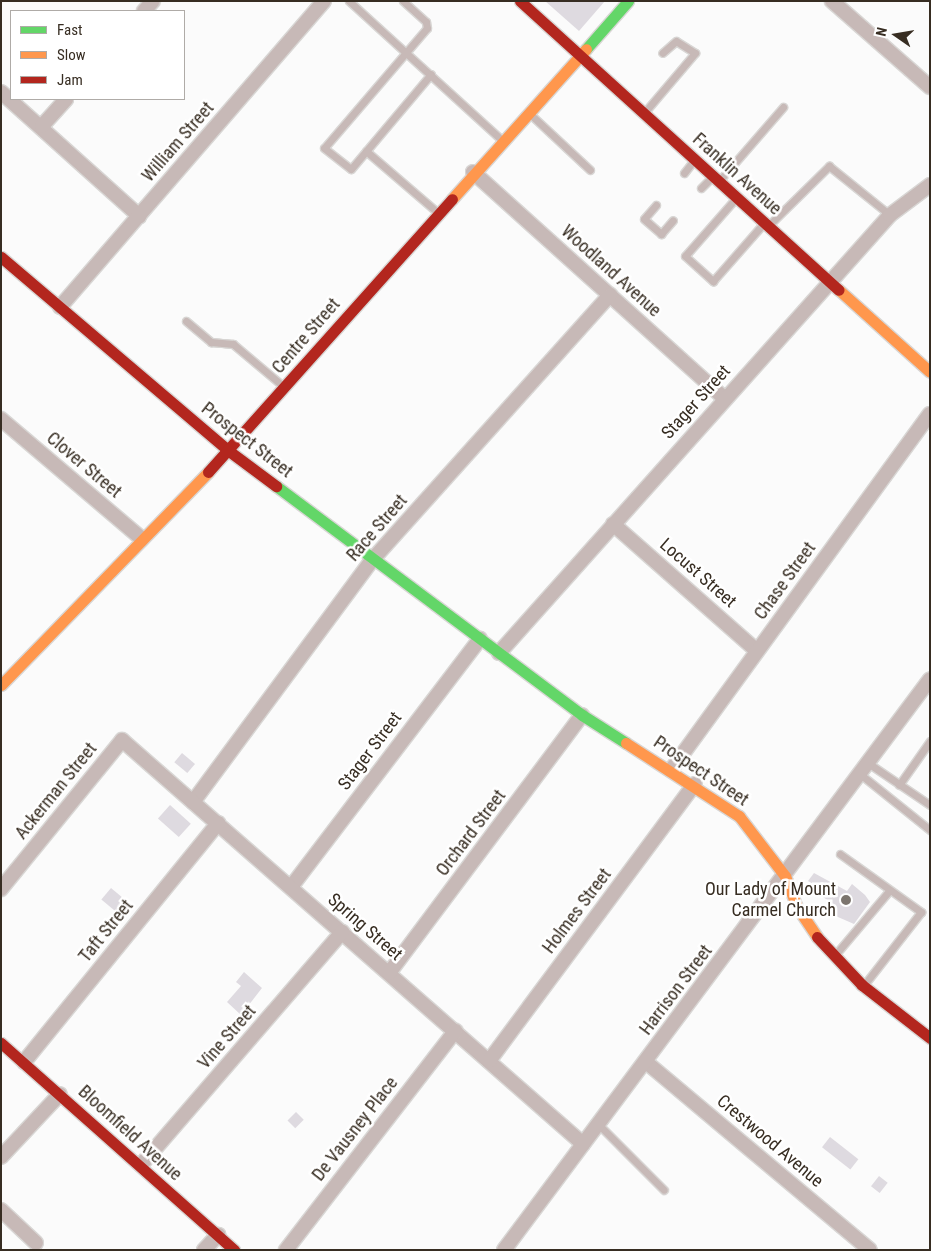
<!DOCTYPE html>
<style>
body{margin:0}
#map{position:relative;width:931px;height:1251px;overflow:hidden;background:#fbfbfb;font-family:"Roboto Condensed",sans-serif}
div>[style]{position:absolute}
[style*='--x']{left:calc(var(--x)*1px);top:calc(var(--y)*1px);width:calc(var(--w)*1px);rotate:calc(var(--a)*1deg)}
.building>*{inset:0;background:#dedae0;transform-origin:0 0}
.roads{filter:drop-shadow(1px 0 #d8d6d4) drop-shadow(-1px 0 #d8d6d4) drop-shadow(0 1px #d8d6d4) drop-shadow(0 -1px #d8d6d4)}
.lane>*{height:7px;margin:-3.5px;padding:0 3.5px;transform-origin:3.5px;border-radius:3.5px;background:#c7b9b7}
.street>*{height:14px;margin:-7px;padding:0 7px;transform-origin:7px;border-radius:7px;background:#c7b9b7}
.fast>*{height:11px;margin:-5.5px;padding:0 5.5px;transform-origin:5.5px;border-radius:5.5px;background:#63d668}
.slow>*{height:11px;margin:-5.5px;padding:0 5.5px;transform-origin:5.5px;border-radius:5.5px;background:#ff974d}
.jam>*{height:11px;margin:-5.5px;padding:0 5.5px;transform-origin:5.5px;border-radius:5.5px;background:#b3261e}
.dots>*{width:14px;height:14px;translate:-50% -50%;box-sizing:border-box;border:2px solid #fff;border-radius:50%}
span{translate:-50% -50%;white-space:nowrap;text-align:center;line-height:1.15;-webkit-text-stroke:5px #fff;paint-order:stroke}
.street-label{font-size:18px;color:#372d22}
.poi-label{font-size:18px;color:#372d22}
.right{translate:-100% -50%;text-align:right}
.frame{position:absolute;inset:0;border:2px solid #372d22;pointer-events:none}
.legend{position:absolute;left:10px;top:10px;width:175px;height:90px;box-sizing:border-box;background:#fff;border:1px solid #afaba7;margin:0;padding:6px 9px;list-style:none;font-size:15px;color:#372d22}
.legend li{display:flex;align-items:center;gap:10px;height:25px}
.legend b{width:25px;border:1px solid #afaba7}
.north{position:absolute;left:871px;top:10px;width:50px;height:50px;-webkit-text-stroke:4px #fff;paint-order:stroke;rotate:283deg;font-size:14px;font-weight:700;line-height:20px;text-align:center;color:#372d22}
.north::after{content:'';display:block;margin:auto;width:18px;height:22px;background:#372d22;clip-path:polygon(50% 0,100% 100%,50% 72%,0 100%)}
</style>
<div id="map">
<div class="building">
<i style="clip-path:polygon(545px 1px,605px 1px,579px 31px)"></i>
<i style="left:182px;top:753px;width:17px;height:12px;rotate:40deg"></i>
<i style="left:170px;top:805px;width:28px;height:18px;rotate:42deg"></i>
<i style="clip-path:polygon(814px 873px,847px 891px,852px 884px,865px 895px,870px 902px,854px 924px,831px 914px,836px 906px,810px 888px,813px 884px,808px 881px)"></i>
<i style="left:111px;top:888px;width:25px;height:15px;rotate:40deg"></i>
<i style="clip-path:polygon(244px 972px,262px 988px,241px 1015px,227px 1002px,241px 986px,236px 982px)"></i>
<i style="left:296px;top:1112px;width:11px;height:12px;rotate:45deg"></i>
<i style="left:830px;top:1137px;width:36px;height:13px;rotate:38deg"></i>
<i style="left:879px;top:1176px;width:11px;height:13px;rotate:38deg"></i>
</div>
<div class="roads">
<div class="lane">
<i style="--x:349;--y:1;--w:207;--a:42.3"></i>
<i style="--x:403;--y:1;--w:31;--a:42"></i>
<i style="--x:426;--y:22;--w:6;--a:81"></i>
<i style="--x:427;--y:28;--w:158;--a:130.6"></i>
<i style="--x:324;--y:148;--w:34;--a:38"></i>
<i style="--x:351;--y:169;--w:124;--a:-49.9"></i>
<i style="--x:644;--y:113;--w:79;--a:-49.6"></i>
<i style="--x:695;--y:53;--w:22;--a:-148"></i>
<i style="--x:676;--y:41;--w:18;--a:139"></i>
<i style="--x:530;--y:114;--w:82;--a:43"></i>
<i style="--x:366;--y:151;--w:95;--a:40.7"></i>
<i style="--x:684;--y:173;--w:16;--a:-52"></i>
<i style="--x:719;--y:181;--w:98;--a:-49.1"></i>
<i style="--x:701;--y:188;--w:17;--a:-45"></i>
<i style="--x:736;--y:198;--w:77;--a:131.3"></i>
<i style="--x:685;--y:256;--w:38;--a:42"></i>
<i style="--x:713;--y:281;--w:77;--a:-48.7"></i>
<i style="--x:656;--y:205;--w:18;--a:131"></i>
<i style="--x:644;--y:219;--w:23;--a:41"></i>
<i style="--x:661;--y:234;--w:18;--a:-49"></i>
<i style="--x:768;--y:226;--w:86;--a:-44.5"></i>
<i style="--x:829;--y:166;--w:78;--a:38.8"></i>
<i style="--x:186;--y:321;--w:33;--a:40"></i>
<i style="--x:211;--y:342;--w:22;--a:5"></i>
<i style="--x:233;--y:344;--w:67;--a:40.1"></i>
<i style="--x:868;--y:763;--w:75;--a:34.1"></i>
<i style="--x:860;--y:774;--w:90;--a:38.7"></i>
<i style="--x:899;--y:785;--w:54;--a:-54.8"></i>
<i style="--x:840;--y:854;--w:100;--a:35.6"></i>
<i style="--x:921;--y:912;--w:93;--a:128"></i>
<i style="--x:835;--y:955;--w:84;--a:-49.8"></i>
<i style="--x:598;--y:1124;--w:93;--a:45"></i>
</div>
<div class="street">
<i style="--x:832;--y:1;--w:130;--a:41.3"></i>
<i style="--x:144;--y:11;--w:13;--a:-48"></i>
<i style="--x:1;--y:92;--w:186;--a:41.9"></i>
<i style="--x:42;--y:126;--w:36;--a:-48"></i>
<i style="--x:473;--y:172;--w:338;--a:42"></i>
<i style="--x:60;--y:307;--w:404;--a:-49.2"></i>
<i style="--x:1;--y:419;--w:185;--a:40.4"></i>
<i style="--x:613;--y:524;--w:192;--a:41.4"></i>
<i style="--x:499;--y:653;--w:587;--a:-48.24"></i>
<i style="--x:890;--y:215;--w:50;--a:-36.9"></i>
<i style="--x:671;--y:770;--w:440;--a:-54"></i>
<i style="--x:193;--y:802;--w:302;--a:-53.5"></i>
<i style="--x:373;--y:559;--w:355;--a:-48.1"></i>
<i style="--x:291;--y:887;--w:312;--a:-52.7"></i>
<i style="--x:1;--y:889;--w:192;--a:-50.9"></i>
<i style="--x:122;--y:740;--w:613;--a:41.23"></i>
<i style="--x:389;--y:973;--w:322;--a:-53.2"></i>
<i style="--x:489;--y:1061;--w:345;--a:-53.4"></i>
<i style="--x:24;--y:1062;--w:308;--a:-50.9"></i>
<i style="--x:646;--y:1062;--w:292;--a:40"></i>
<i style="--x:1;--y:1157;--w:86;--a:-46.9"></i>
<i style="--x:141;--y:1165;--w:308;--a:-49.2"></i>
<i style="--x:1;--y:1210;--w:48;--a:43.3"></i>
<i style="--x:204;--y:1250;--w:21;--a:-47"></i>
<i style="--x:286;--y:1250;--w:277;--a:-52.3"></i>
<i style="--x:504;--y:1250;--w:712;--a:-53.27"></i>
</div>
<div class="fast">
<i style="--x:586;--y:49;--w:64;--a:-48.8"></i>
<i style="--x:276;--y:486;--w:382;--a:36.8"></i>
<i style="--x:582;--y:715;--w:52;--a:32.5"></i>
</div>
<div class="slow">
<i style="--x:452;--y:199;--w:201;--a:-48.2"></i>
<i style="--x:839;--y:290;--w:122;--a:42"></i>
<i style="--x:1;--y:685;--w:297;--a:-45.8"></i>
<i style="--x:626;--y:743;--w:135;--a:32.9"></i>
<i style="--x:739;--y:816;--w:76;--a:52.5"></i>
<i style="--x:785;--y:876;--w:33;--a:69"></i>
<i style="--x:797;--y:907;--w:36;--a:56"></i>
</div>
<div class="jam">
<i style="--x:520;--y:1;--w:430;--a:42.2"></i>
<i style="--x:1;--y:257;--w:299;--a:40.4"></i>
<i style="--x:229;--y:451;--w:59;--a:36.7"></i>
<i style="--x:208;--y:472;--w:366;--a:-48.2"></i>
<i style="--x:817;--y:937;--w:66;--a:46.8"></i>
<i style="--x:862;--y:985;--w:86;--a:37.9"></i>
<i style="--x:1;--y:1043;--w:312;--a:41.6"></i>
</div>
</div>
<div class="dots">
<i style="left:846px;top:900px;background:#7c756e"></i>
</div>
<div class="street-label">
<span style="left:178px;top:142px;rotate:-49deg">William Street</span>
<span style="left:737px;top:174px;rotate:42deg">Franklin Avenue</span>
<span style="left:611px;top:271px;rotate:42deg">Woodland Avenue</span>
<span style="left:306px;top:336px;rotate:-49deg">Centre Street</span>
<span style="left:696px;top:402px;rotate:-48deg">Stager Street</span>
<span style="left:247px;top:440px;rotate:38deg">Prospect Street</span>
<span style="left:84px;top:465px;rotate:40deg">Clover Street</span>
<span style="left:377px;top:528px;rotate:-49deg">Race Street</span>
<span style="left:698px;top:573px;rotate:41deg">Locust Street</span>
<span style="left:785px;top:581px;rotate:-54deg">Chase Street</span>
<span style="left:370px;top:751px;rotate:-53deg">Stager Street</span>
<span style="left:701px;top:771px;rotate:34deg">Prospect Street</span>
<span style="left:56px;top:791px;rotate:-51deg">Ackerman Street</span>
<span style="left:471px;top:833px;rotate:-53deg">Orchard Street</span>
<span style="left:577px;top:911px;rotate:-53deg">Holmes Street</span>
<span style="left:365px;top:927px;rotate:41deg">Spring Street</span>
<span style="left:106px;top:931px;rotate:-51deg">Taft Street</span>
<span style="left:676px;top:990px;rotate:-53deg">Harrison Street</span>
<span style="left:227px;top:1037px;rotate:-49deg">Vine Street</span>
<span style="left:355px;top:1129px;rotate:-52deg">De Vausney Place</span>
<span style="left:130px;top:1133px;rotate:42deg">Bloomfield Avenue</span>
<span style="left:770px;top:1141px;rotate:40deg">Crestwood Avenue</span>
</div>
<div class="poi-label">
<span class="right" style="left:836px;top:900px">Our Lady of Mount<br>Carmel Church</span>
</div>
<div class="frame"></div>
<ul class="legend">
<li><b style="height:6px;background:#63d668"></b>Fast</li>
<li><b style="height:6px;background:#ff974d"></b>Slow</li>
<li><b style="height:6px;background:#b3261e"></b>Jam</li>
</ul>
<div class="north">N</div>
</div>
